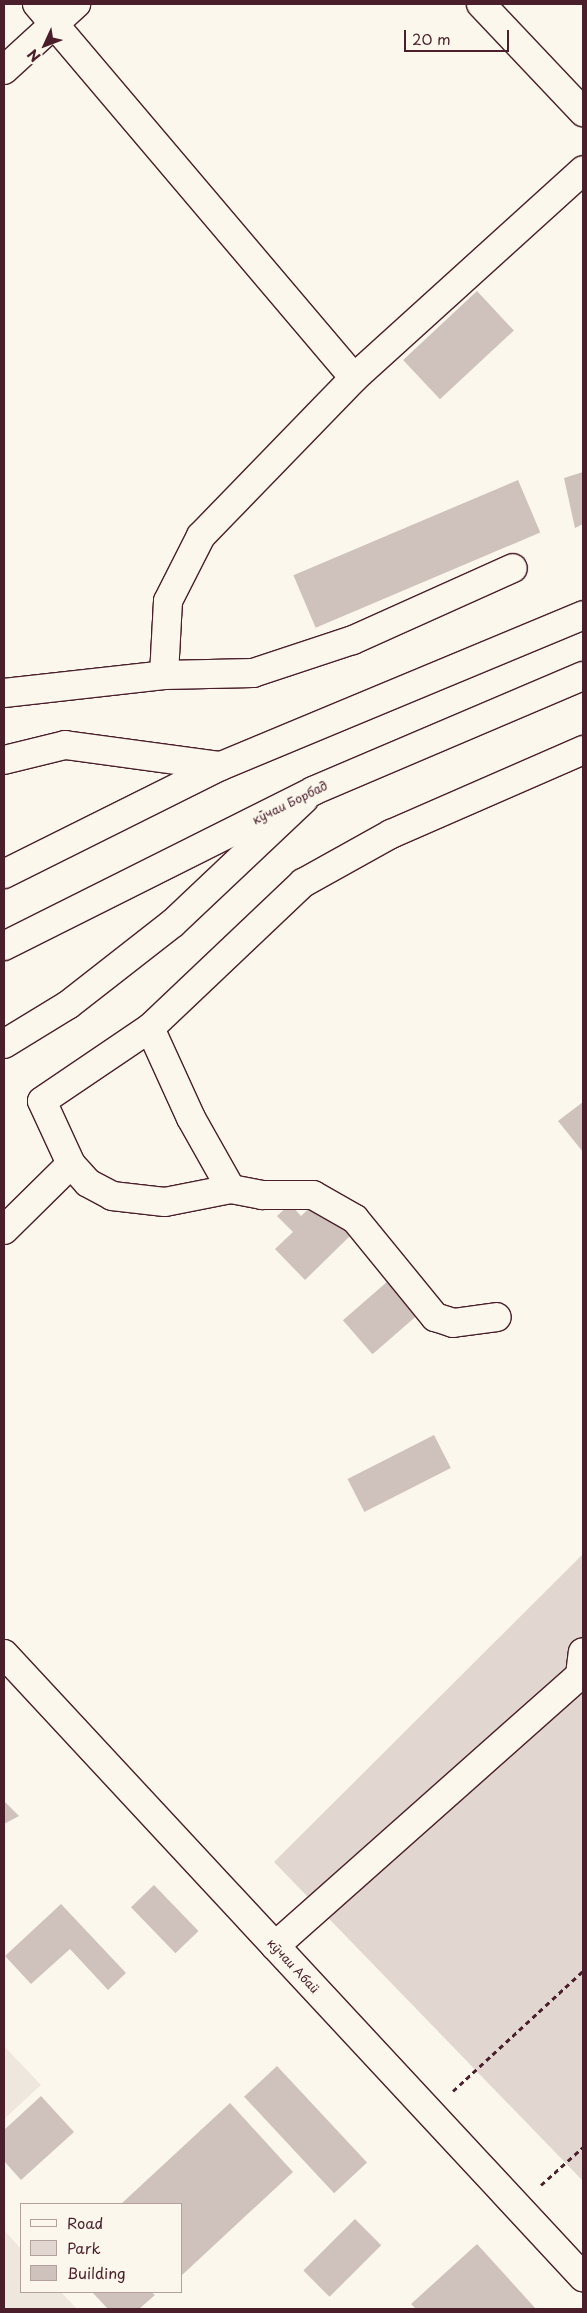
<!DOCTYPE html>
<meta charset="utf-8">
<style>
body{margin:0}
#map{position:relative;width:587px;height:2313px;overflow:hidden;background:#fbf7ec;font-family:"Playpen Sans",sans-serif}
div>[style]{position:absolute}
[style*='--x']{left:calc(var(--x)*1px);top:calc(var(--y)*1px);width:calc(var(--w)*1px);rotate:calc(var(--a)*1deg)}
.built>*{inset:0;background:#eee7de}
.green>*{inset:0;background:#e2d7d0}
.building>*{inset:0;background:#cfc2bc;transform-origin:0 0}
.path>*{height:3px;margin-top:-1.5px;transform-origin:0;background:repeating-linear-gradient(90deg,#4a1f2b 0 5px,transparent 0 9px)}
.roads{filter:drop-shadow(1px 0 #4a1f2b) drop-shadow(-1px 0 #4a1f2b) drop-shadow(0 1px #4a1f2b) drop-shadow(0 -1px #4a1f2b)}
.minor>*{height:28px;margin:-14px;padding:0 14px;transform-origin:14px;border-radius:14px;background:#fbf7ec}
.major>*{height:28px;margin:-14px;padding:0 14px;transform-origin:14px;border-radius:14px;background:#fbf7ec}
span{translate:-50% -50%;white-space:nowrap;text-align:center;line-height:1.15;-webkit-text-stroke:5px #fbf7ec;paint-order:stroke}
.street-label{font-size:12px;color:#4a1f2b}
.frame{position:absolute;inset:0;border:5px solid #4a1f2b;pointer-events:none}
.legend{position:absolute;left:20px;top:2203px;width:162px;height:90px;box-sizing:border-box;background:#fbf7ec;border:1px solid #b4a19f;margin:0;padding:6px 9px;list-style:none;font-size:15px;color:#4a1f2b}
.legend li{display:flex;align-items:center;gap:10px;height:25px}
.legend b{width:25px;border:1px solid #b4a19f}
.north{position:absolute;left:20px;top:20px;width:50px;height:50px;-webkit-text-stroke:4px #fbf7ec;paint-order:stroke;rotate:227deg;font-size:14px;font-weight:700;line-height:20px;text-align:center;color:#4a1f2b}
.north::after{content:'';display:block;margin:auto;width:18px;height:22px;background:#4a1f2b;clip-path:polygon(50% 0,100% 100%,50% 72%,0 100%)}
.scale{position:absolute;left:404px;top:30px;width:105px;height:22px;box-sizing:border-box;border:2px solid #4a1f2b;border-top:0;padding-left:6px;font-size:15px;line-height:18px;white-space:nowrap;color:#4a1f2b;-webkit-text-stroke:4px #fbf7ec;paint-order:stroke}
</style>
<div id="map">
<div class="built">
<i style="clip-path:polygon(4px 2046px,41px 2085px,4px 2119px)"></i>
<i style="clip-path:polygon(4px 2230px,21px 2249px,21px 2292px,61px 2292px,77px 2309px,4px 2309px)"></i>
</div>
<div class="green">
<i style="clip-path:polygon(583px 1554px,583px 2181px,274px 1862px)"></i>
</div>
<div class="building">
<i style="left:477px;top:291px;width:54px;height:101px;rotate:47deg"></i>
<i style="clip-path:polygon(583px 472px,583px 524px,575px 528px,564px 478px)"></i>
<i style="left:518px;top:480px;width:57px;height:244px;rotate:67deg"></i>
<i style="clip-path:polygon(583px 1102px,583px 1152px,558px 1121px)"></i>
<i style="clip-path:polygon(318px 1200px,352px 1234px,305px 1280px,275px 1249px,293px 1232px,277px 1216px,290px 1204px,301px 1216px)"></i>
<i style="left:395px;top:1275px;width:45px;height:69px;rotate:49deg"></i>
<i style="left:434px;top:1435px;width:37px;height:97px;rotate:63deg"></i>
<i style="clip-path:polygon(4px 1801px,19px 1816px,4px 1824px)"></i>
<i style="left:154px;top:1885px;width:64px;height:32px;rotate:46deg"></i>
<i style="clip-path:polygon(61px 1904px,126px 1973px,108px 1990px,70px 1949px,31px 1984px,5px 1956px)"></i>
<i style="left:277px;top:2066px;width:132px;height:45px;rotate:47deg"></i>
<i style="clip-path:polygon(41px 2096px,74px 2132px,21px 2180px,4px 2161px,4px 2130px)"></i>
<i style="clip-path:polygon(230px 2103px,293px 2172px,181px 2276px,181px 2204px,121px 2204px)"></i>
<i style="left:355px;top:2219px;width:37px;height:73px;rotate:45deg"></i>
<i style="clip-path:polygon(477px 2244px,536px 2309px,416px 2309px,411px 2304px)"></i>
<i style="clip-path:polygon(92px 2292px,151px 2292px,155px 2295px,139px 2309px,108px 2309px)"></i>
</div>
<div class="path">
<i style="--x:453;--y:2091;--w:177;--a:-42.7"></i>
<i style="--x:541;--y:2185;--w:57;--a:-42.1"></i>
</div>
<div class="roads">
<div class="minor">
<i style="--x:37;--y:4;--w:490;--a:49.7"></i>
<i style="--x:481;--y:4;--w:149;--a:46.6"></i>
<i style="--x:4;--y:70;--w:98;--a:-42.5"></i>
<i style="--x:164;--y:675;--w:74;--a:-86.9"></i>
<i style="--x:168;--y:601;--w:73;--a:-63.1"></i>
<i style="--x:201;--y:536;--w:220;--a:-45.9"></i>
<i style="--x:354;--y:378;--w:309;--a:-42.2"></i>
<i style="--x:4;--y:693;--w:161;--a:-6.4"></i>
<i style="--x:164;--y:675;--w:89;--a:-1.3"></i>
<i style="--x:253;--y:673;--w:105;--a:-18.3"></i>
<i style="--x:353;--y:640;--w:175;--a:-24.2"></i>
<i style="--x:4;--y:760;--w:63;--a:-13.8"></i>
<i style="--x:65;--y:745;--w:157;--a:7.7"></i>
<i style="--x:150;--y:1028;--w:99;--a:65.5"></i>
<i style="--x:191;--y:1118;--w:81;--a:60.6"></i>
<i style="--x:231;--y:1189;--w:32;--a:11"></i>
<i style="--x:262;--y:1195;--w:51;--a:0"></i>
<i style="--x:313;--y:1195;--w:48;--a:29.7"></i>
<i style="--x:355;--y:1219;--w:127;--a:50.8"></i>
<i style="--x:435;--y:1317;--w:19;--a:18"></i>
<i style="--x:453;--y:1323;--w:44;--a:-7.8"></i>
<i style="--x:4;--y:1044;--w:75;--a:-31.4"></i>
<i style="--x:68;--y:1005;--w:133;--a:-38"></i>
<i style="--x:173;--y:923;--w:180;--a:-43.4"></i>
<i style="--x:71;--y:1164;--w:25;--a:48"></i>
<i style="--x:88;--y:1183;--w:27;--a:28"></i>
<i style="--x:112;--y:1196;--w:53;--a:6.5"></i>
<i style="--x:165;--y:1202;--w:67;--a:-11.1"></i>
<i style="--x:4;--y:1230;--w:94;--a:-44.6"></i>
<i style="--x:71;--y:1164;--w:69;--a:-114.7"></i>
<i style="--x:42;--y:1101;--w:130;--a:-34.1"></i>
<i style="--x:150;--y:1028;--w:211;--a:-43.5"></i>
<i style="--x:303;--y:883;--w:101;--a:-29.1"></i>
<i style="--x:391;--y:834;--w:210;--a:-23.6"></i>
<i style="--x:4;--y:1654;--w:851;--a:47.1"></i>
<i style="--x:275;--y:1946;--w:408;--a:-41.6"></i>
<i style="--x:580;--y:1675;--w:23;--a:-83"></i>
</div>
<div class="major">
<i style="--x:4;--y:874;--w:242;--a:-26.5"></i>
<i style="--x:221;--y:766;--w:392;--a:-22.6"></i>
<i style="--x:4;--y:946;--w:346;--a:-26.6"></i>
<i style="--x:313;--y:791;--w:293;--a:-23.1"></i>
</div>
</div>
<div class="street-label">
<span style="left:290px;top:803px;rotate:-26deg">кӯчаи Борбад</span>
<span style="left:293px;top:1966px;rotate:47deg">кӯчаи Абаӣ</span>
</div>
<div class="frame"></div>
<ul class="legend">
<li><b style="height:6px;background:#fbf7ec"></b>Road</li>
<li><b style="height:14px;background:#e2d7d0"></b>Park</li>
<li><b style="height:14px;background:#cfc2bc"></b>Building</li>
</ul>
<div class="north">N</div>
<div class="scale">20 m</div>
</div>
